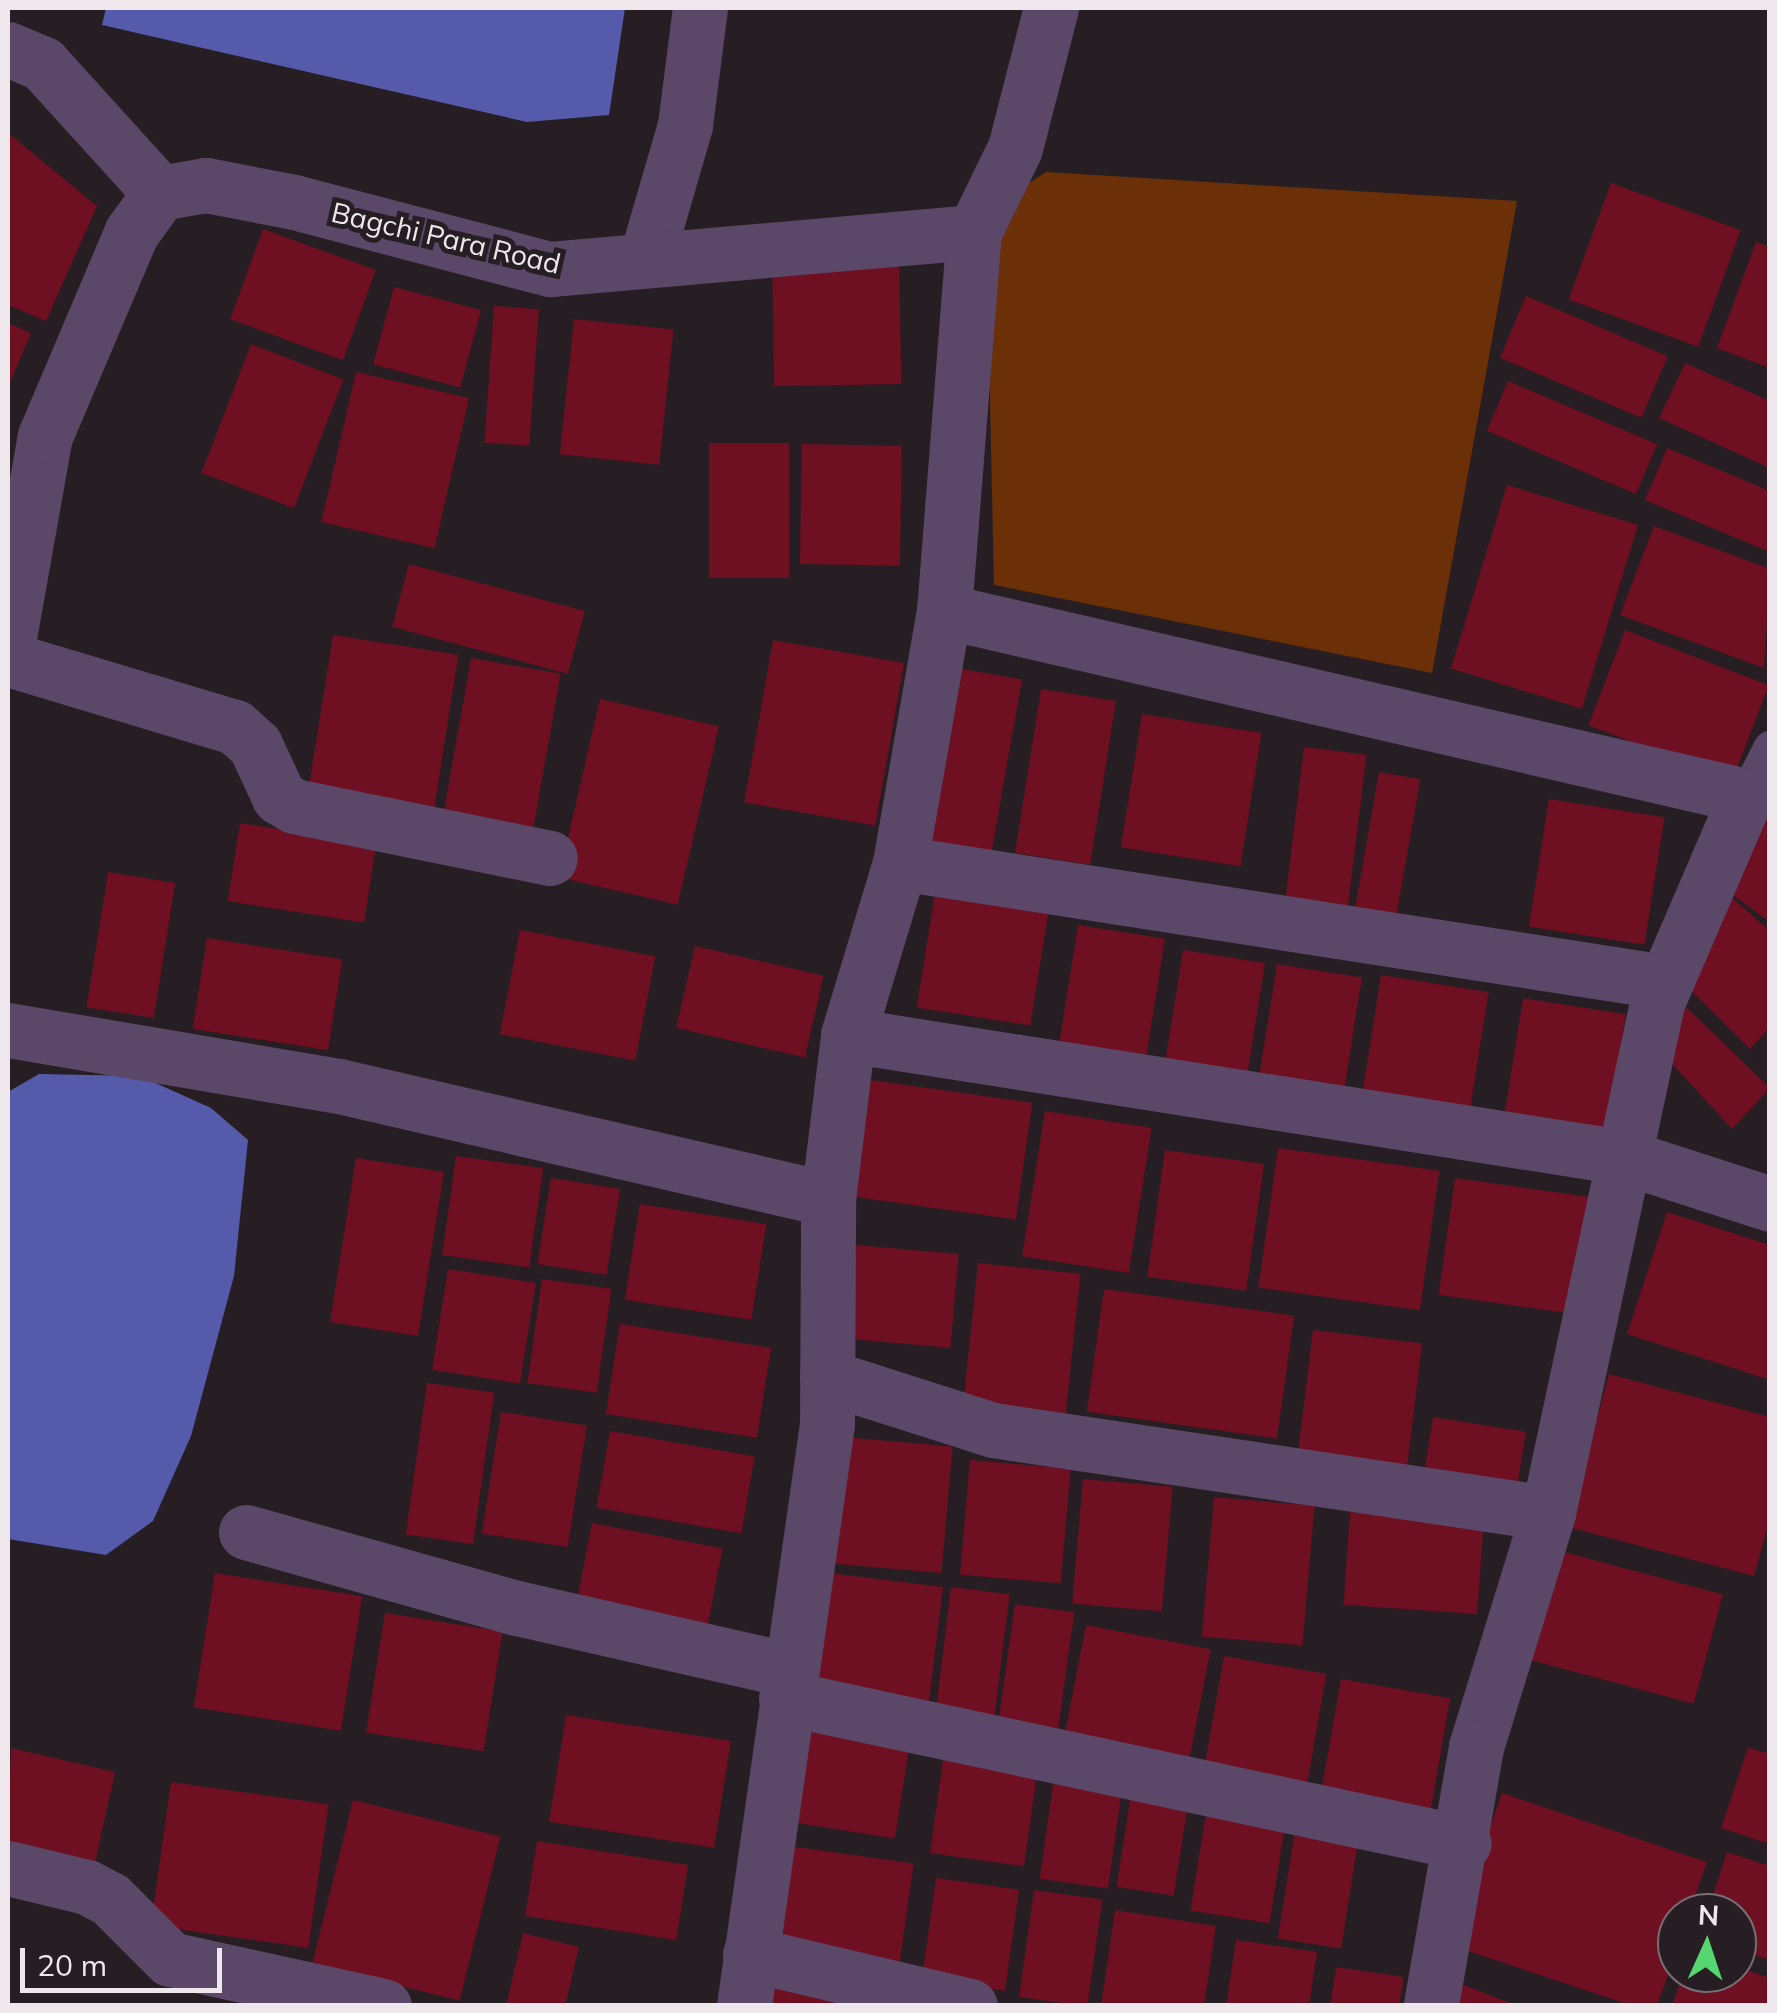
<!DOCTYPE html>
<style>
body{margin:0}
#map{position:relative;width:1777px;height:2013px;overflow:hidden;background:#271e23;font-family:Mulish,sans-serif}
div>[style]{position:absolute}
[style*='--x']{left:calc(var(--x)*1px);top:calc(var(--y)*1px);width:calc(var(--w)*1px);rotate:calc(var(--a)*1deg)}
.green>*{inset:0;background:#6b3008}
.water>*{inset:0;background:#555aab}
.building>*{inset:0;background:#6e0f22;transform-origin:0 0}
.service>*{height:35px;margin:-17.5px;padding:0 17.5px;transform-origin:17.5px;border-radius:17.5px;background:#5b4868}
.minor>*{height:55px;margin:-27.5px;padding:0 27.5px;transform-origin:27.5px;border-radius:27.5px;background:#5b4868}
span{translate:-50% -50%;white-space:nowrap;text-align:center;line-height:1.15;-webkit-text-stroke:10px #271e23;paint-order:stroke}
.street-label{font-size:28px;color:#eee7eb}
.frame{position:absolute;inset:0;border:10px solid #eee7eb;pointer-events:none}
.north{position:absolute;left:1657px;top:1893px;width:100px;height:100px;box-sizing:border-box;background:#271e23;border:2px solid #776e73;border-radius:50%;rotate:3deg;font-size:28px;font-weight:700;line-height:40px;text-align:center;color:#eee7eb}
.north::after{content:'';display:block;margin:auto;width:35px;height:45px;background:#56d671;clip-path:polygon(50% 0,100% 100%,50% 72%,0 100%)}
.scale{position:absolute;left:20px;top:1948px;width:202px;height:45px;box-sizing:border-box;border:5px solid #eee7eb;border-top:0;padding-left:12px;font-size:30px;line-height:35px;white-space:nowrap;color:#eee7eb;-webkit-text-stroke:8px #271e23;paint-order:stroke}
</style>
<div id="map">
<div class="green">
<i style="clip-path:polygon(1046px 172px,1517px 201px,1432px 673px,994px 585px,986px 211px)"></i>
</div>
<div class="water">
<i style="clip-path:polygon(106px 8px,625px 8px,609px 115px,527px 122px,102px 25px)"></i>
<i style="clip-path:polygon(39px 1074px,140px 1076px,211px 1108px,248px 1140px,234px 1276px,191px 1436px,153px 1521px,106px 1555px,8px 1539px,8px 1092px)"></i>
</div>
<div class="building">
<i style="clip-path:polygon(8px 133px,97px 206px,46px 321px,8px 305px)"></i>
<i style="left:1611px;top:183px;width:138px;height:124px;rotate:20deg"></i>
<i style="left:263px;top:229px;width:120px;height:96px;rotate:20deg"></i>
<i style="clip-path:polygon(1756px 242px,1770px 247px,1770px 368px,1717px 348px)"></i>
<i style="left:899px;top:254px;width:130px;height:127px;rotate:89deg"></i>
<i style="left:394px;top:287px;width:90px;height:80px;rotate:15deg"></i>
<i style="left:1526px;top:296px;width:154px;height:67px;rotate:23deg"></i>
<i style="left:494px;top:306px;width:45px;height:137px;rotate:4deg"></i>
<i style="left:574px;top:319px;width:100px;height:136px;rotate:6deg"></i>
<i style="clip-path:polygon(8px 323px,31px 333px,8px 387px)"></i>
<i style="left:251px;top:344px;width:99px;height:138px;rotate:21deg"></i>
<i style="clip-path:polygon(1685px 363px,1770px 401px,1770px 468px,1659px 418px)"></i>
<i style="left:356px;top:372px;width:116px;height:154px;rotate:13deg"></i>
<i style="left:1508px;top:381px;width:162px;height:54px;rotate:23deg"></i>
<i style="left:709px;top:443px;width:80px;height:135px"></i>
<i style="left:802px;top:444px;width:100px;height:120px;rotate:1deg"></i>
<i style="clip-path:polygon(1667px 448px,1770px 491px,1770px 552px,1645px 500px)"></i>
<i style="left:1507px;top:485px;width:137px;height:192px;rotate:17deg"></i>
<i style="clip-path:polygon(1654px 526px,1770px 569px,1764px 668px,1620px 615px)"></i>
<i style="left:409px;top:564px;width:182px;height:65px;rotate:15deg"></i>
<i style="left:1625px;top:630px;width:154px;height:102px;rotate:21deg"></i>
<i style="left:333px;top:635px;width:127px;height:174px;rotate:9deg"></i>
<i style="left:773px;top:640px;width:133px;height:165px;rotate:10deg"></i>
<i style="left:471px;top:658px;width:91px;height:169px;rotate:10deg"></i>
<i style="left:951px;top:667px;width:72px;height:186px;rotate:10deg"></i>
<i style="left:1041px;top:689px;width:76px;height:166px;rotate:9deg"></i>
<i style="left:600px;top:699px;width:122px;height:183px;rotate:13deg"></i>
<i style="left:1142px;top:714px;width:121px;height:135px;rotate:9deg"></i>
<i style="left:1304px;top:747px;width:63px;height:162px;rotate:7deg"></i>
<i style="left:1379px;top:772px;width:42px;height:145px;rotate:10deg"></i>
<i style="left:1549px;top:799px;width:117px;height:129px;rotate:9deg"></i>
<i style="clip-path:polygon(1770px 810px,1770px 922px,1715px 882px)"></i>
<i style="left:240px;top:823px;width:138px;height:79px;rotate:9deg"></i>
<i style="left:108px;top:872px;width:68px;height:137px;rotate:9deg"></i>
<i style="left:936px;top:886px;width:115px;height:123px;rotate:9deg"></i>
<i style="clip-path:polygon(1729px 895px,1770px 931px,1770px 1027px,1750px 1049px,1677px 977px)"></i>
<i style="left:1078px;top:925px;width:88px;height:120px;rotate:9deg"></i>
<i style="left:520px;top:930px;width:138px;height:106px;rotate:11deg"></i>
<i style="left:207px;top:938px;width:137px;height:92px;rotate:9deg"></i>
<i style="left:695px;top:946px;width:132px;height:84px;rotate:13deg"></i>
<i style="left:1183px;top:950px;width:83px;height:115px;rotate:9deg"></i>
<i style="left:1277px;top:964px;width:86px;height:112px;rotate:9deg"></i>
<i style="left:1381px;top:975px;width:109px;height:118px;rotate:9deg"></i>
<i style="left:1523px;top:998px;width:104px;height:128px;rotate:9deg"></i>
<i style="clip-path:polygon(1681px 1002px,1770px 1088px,1732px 1129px,1655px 1045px)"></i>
<i style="left:856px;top:1078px;width:178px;height:118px;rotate:8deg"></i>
<i style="left:1045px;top:1111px;width:108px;height:147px;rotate:9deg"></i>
<i style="left:1278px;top:1148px;width:163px;height:141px;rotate:8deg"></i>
<i style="left:1165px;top:1150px;width:100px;height:128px;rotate:8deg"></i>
<i style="left:456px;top:1156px;width:88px;height:100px;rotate:8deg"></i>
<i style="left:356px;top:1158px;width:89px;height:166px;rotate:9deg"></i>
<i style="left:551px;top:1178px;width:70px;height:87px;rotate:9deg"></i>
<i style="left:1455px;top:1178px;width:139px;height:118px;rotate:8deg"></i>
<i style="left:640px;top:1204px;width:128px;height:97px;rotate:9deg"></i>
<i style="clip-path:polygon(1667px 1212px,1770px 1245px,1770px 1380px,1627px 1334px)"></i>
<i style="left:855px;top:1245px;width:104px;height:94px;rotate:5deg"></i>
<i style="left:978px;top:1263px;width:103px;height:149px;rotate:6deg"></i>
<i style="left:448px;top:1269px;width:89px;height:102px;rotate:9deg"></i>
<i style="left:542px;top:1279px;width:70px;height:105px;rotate:8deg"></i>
<i style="left:1104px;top:1289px;width:192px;height:124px;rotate:8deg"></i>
<i style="left:620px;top:1324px;width:153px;height:91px;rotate:9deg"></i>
<i style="left:1313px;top:1330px;width:110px;height:136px;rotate:7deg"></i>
<i style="clip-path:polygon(1609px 1374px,1770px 1417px,1770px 1518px,1754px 1576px,1568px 1527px)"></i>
<i style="left:427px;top:1383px;width:68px;height:153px;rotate:8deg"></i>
<i style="left:501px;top:1412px;width:87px;height:123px;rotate:9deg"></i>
<i style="left:1433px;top:1417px;width:94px;height:68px;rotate:9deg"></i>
<i style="left:610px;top:1431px;width:147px;height:78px;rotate:10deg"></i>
<i style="left:832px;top:1436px;width:121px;height:127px;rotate:5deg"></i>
<i style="left:970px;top:1460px;width:101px;height:115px;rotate:5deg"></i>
<i style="left:1083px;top:1479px;width:90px;height:125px;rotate:5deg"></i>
<i style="left:1214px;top:1497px;width:101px;height:140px;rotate:5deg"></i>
<i style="left:1350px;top:1512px;width:134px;height:93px;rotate:4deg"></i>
<i style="left:592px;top:1523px;width:133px;height:92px;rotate:11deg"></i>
<i style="left:1549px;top:1548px;width:180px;height:113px;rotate:15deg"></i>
<i style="left:821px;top:1572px;width:123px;height:123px;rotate:7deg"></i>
<i style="left:215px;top:1573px;width:149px;height:136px;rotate:9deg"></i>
<i style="left:951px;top:1587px;width:59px;height:130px;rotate:7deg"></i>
<i style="left:1015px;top:1604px;width:60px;height:118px;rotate:8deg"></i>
<i style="left:385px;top:1613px;width:119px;height:121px;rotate:9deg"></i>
<i style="left:1086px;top:1625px;width:127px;height:125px;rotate:11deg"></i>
<i style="left:1224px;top:1656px;width:104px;height:123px;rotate:10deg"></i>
<i style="left:1341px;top:1679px;width:111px;height:125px;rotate:10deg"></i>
<i style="left:794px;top:1708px;width:120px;height:113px;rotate:9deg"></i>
<i style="left:566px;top:1715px;width:167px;height:108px;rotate:9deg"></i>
<i style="clip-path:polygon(1748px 1747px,1770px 1754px,1770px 1844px,1721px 1828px)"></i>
<i style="clip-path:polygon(11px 1748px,115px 1772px,93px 1872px,8px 1853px)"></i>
<i style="left:944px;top:1753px;width:95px;height:101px;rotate:8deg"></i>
<i style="left:1056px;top:1763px;width:69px;height:117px;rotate:8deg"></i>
<i style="left:171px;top:1782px;width:159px;height:145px;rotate:8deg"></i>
<i style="left:1133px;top:1782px;width:58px;height:106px;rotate:9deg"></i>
<i style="clip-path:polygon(1502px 1793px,1707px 1862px,1689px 1913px,1677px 1913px,1677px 1949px,1657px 2006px,1633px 2006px,1450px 1945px)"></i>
<i style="left:353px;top:1800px;width:152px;height:169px;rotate:14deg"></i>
<i style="left:1208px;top:1800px;width:80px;height:112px;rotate:9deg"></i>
<i style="left:1297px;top:1818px;width:64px;height:122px;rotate:9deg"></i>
<i style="left:537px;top:1841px;width:153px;height:76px;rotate:9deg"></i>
<i style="left:775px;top:1844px;width:140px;height:106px;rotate:8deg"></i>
<i style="clip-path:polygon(1727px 1852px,1770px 1866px,1770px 1960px,1737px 1949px,1737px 1913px,1707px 1913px)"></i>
<i style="left:936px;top:1878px;width:84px;height:102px;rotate:8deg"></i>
<i style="left:1034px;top:1890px;width:69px;height:108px;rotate:8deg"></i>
<i style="clip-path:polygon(1115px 1910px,1216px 1926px,1204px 2006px,1101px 2006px)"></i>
<i style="clip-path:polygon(523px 1933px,579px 1947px,565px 2006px,506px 2006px)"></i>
<i style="clip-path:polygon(1236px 1940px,1317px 1952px,1309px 2006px,1226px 2006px)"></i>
<i style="clip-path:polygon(1336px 1967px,1404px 1977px,1399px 2006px,1330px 2006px)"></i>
<i style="clip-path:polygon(1737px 1967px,1770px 1978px,1770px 2006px,1672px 2006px,1683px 1973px,1737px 1973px)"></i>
<i style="clip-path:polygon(755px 1979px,890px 2006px,751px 2006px)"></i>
<i style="clip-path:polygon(1456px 1982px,1518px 2006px,1447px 2006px)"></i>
</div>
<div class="service">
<i style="--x:1746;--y:796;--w:54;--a:-63.4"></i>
</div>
<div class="minor">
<i style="--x:8;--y:49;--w:38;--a:23"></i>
<i style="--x:43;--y:64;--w:174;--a:47.8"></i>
<i style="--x:647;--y:256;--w:136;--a:-73.8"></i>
<i style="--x:685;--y:125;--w:118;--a:-82.7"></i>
<i style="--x:944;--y:611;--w:823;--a:12.99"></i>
<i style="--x:1746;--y:796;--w:225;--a:113.3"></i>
<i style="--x:1657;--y:1003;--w:522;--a:102.06"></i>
<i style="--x:1548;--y:1513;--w:245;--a:107.1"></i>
<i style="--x:1476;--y:1747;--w:263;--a:99.9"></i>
<i style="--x:8;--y:643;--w:210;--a:-79.9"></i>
<i style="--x:45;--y:436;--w:220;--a:-67"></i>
<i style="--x:131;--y:233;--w:49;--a:-54.1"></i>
<i style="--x:160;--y:193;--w:47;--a:-9.9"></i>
<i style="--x:206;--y:185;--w:90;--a:10.9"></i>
<i style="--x:294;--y:202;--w:265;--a:14.7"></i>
<i style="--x:550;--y:269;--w:426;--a:-5"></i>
<i style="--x:974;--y:232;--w:93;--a:-64"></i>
<i style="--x:1015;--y:148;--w:145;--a:-75.6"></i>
<i style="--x:8;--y:659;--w:237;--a:16.7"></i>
<i style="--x:235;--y:727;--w:27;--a:42"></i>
<i style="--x:255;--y:745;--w:57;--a:65.2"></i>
<i style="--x:279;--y:797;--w:17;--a:31"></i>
<i style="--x:294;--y:806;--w:261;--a:11.5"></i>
<i style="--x:900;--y:863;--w:774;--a:8.84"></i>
<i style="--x:8;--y:1030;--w:336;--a:9.6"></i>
<i style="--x:339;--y:1086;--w:502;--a:13.01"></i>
<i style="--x:848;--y:1035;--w:790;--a:8.96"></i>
<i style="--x:1628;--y:1158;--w:149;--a:17.9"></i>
<i style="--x:827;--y:1377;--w:174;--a:17.7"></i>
<i style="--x:993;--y:1430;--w:561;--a:8.51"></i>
<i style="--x:246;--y:1532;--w:281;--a:15.7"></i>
<i style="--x:517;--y:1608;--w:279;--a:12.8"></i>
<i style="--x:786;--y:1698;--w:693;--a:12.07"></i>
<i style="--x:8;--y:1868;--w:81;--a:13.5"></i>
<i style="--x:87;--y:1887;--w:26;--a:28"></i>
<i style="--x:110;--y:1899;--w:85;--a:45"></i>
<i style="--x:170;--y:1959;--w:219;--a:12.4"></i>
<i style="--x:750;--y:1954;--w:226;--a:13.3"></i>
<i style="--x:744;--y:2006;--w:588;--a:-81.88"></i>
<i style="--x:827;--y:1424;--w:225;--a:-89.7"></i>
<i style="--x:828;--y:1199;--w:165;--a:-83"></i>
<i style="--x:848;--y:1035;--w:180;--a:-73.2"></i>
<i style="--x:900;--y:863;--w:256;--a:-80.1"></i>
<i style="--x:944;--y:611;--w:380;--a:-85.5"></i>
</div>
<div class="street-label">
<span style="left:446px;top:238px;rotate:13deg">Bagchi Para Road</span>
</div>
<div class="frame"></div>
<div class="north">N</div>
<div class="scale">20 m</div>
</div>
